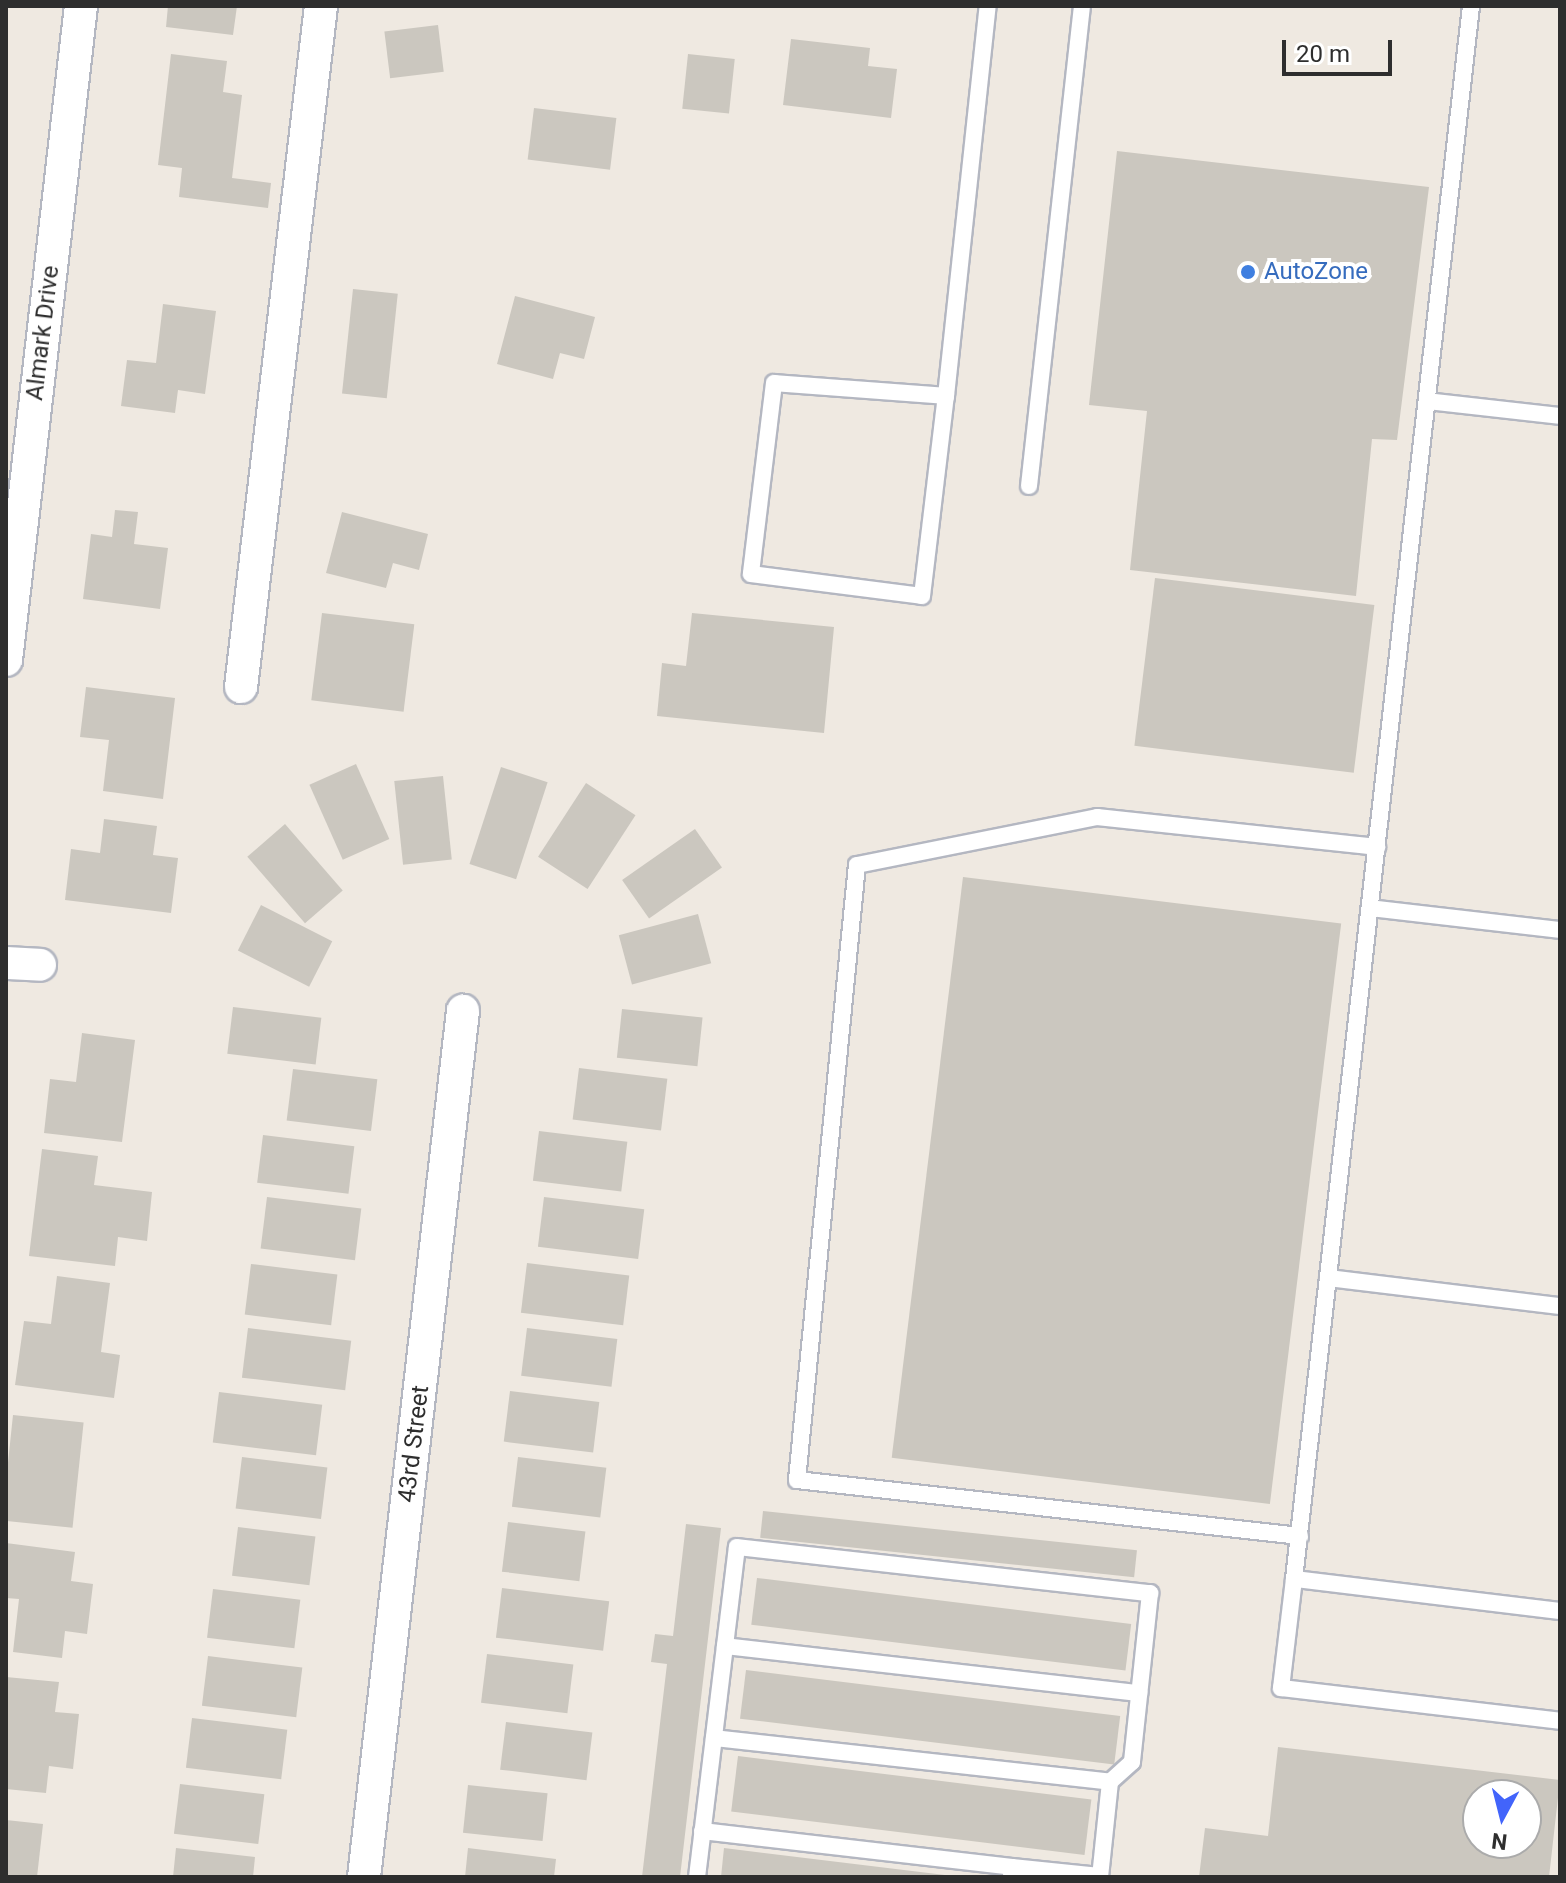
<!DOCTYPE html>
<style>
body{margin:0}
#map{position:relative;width:1566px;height:1883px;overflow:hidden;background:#efe9e1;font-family:Roboto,sans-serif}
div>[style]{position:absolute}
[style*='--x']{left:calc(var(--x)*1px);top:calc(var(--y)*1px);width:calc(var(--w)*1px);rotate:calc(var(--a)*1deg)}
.building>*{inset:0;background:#cbc7bf;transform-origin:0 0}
.roads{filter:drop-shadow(2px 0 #b4b7c1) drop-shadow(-2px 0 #b4b7c1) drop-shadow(0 2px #b4b7c1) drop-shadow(0 -2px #b4b7c1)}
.lane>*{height:16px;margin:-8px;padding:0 8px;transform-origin:8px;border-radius:8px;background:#fff}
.street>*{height:32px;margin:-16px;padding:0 16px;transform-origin:16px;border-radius:16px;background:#fff}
.dots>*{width:22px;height:22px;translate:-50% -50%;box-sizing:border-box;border:4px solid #fff;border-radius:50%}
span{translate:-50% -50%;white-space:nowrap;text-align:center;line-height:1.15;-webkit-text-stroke:8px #fff;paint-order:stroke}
.shop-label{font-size:24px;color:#366cbe}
.left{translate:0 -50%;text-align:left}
.street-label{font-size:24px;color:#2e2e2e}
.frame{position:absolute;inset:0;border:8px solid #2e2e2e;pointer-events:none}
.north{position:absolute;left:1462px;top:1779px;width:80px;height:80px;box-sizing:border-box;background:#fff;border:2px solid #ababab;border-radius:50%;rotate:187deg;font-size:22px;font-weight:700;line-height:32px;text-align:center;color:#2e2e2e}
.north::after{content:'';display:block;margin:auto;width:28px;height:36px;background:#4264fb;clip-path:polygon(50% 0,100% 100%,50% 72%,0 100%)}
.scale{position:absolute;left:1282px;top:40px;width:110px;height:36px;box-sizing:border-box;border:4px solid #2e2e2e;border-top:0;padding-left:10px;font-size:24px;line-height:28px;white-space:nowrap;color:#2e2e2e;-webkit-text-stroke:6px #fff;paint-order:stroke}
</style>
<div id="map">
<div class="building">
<i style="clip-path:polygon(168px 6px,237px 6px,233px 35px,166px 27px)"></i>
<i style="left:438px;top:25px;width:47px;height:54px;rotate:83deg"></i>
<i style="clip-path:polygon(791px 39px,870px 48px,868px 66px,897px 69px,891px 118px,783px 105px)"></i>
<i style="clip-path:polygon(171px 54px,227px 61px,223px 92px,242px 95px,232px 178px,271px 183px,268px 208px,179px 197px,182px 168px,158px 165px)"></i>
<i style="left:688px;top:54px;width:47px;height:55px;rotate:6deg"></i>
<i style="left:534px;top:108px;width:83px;height:52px;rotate:7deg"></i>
<i style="clip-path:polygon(1117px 151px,1429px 187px,1397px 440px,1372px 439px,1356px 596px,1130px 570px,1147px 411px,1089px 405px)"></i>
<i style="left:353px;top:289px;width:45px;height:105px;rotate:6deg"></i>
<i style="clip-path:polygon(515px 296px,595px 317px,584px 359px,560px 353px,553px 379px,497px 364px)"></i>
<i style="clip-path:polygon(163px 304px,216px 311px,205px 394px,178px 390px,175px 413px,121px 406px,127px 360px,156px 363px)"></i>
<i style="clip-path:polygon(115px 510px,138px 512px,134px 544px,168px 548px,160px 609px,83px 599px,91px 534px,112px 537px)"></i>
<i style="clip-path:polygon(342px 512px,428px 534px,419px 570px,393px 563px,386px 588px,326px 573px)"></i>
<i style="left:1155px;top:578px;width:221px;height:169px;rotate:7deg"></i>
<i style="left:322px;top:613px;width:93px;height:88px;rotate:7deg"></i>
<i style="clip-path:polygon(692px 613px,834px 627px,824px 733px,657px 716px,662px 663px,686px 666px)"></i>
<i style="clip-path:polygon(86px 687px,175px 698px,163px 799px,103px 791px,109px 740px,80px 737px)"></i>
<i style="left:356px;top:764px;width:82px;height:51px;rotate:66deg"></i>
<i style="left:501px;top:767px;width:49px;height:102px;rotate:18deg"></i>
<i style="left:443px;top:776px;width:84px;height:49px;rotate:84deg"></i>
<i style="left:586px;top:783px;width:59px;height:88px;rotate:33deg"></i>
<i style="clip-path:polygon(104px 819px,157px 826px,153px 855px,178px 858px,171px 913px,65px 900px,71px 849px,100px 853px)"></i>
<i style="left:285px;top:824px;width:88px;height:50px;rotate:49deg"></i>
<i style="left:695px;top:829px;width:47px;height:89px;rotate:55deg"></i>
<i style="left:963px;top:877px;width:381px;height:585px;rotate:7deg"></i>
<i style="left:261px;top:905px;width:80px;height:51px;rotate:27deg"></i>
<i style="left:698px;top:914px;width:51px;height:82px;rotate:75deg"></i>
<i style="left:233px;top:1007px;width:89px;height:47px;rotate:7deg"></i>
<i style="left:622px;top:1009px;width:81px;height:49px;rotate:6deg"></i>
<i style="clip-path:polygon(82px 1033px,135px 1040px,122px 1142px,44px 1133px,50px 1079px,76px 1082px)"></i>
<i style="left:579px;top:1068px;width:89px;height:52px;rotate:7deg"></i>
<i style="left:293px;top:1069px;width:85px;height:52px;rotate:7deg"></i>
<i style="left:539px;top:1131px;width:89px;height:50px;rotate:7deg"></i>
<i style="left:263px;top:1135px;width:92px;height:48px;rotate:7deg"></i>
<i style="clip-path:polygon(42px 1149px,98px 1156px,94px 1185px,152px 1192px,147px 1241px,118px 1237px,115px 1266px,29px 1256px)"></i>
<i style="left:267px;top:1197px;width:95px;height:52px;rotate:7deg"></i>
<i style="left:544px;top:1197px;width:101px;height:50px;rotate:7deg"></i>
<i style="left:527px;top:1263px;width:103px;height:50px;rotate:7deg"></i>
<i style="left:251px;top:1264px;width:87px;height:51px;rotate:7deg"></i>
<i style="clip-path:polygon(57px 1276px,110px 1283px,101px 1352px,120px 1355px,114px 1398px,15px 1385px,24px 1321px,51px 1324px)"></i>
<i style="left:248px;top:1328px;width:104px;height:50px;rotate:7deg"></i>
<i style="left:527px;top:1328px;width:91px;height:48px;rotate:7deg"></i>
<i style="left:510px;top:1391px;width:90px;height:51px;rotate:7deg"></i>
<i style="left:219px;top:1392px;width:104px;height:51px;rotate:7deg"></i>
<i style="left:13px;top:1415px;width:71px;height:106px;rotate:6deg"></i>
<i style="left:242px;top:1457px;width:86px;height:52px;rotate:7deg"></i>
<i style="left:518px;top:1457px;width:89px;height:50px;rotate:7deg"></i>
<i style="left:763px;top:1511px;width:376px;height:27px;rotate:6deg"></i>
<i style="left:508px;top:1522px;width:78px;height:50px;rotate:7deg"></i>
<i style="clip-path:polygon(686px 1524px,721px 1528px,680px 1877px,642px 1877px,667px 1664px,651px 1662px,655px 1634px,673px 1636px)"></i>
<i style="left:238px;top:1527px;width:78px;height:49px;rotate:7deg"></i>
<i style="clip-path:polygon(6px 1543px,75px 1552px,71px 1581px,93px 1584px,87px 1634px,65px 1631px,62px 1658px,13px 1652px,19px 1599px,6px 1598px)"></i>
<i style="left:757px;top:1578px;width:377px;height:47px;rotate:7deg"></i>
<i style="left:502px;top:1588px;width:108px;height:50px;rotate:7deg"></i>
<i style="left:213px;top:1589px;width:88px;height:49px;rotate:7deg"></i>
<i style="left:487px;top:1654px;width:87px;height:49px;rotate:7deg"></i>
<i style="left:208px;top:1656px;width:95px;height:50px;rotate:7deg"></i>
<i style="left:746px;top:1670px;width:377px;height:49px;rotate:7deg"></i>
<i style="clip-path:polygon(6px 1677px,59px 1682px,55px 1712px,79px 1714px,73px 1769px,49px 1766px,46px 1793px,6px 1789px)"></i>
<i style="left:192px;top:1718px;width:96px;height:50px;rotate:7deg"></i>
<i style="left:506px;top:1722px;width:87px;height:48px;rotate:7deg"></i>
<i style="clip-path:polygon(evenodd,1278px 1747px,1560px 1780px,1549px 1877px,1199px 1877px,1205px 1828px,1268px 1836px,1278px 1747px,1478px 1795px,1526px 1795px,1526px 1843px,1478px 1843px,1478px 1795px)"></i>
<i style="left:738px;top:1756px;width:356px;height:56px;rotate:7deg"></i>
<i style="left:180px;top:1784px;width:85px;height:50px;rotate:7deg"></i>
<i style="left:468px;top:1785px;width:80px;height:48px;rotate:6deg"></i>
<i style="clip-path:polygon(6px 1820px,43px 1824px,37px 1877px,6px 1877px)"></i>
<i style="clip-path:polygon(176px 1848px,255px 1857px,253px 1877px,173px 1877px)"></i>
<i style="clip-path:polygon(468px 1848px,556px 1859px,554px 1877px,465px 1877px)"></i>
<i style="clip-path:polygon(724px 1848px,945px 1875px,945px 1877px,721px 1877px)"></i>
</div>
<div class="roads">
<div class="lane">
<i style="--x:946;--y:396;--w:172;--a:-175.7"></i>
<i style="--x:774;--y:383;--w:192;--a:96.9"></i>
<i style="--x:751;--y:574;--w:172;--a:7.3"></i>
<i style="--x:922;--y:596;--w:201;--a:-83.2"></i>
<i style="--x:946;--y:396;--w:392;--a:-83.9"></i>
<i style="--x:1427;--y:401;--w:134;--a:6.4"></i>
<i style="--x:1029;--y:486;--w:483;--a:-83.7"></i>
<i style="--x:1370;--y:908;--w:191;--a:6.6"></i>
<i style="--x:1328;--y:1278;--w:234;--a:6.9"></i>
<i style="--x:1300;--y:1536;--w:506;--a:-173.65"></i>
<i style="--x:797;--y:1480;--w:618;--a:-84.43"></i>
<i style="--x:857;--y:865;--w:245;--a:-11.3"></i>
<i style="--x:1097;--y:817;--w:282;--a:6.1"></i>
<i style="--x:1294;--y:1579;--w:1583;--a:-83.58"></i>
<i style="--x:1560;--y:1611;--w:268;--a:-173.1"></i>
<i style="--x:1294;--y:1579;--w:110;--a:96.8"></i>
<i style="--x:1281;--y:1688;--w:281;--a:6.7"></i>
<i style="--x:725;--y:1646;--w:417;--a:6.5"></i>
<i style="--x:714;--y:1738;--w:398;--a:6.3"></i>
<i style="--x:702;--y:1831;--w:312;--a:6.6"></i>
<i style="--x:1011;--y:1876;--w:9;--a:-84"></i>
<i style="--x:1012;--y:1867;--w:88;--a:5.8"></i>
<i style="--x:697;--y:1877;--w:332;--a:-83.1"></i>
<i style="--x:737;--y:1547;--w:416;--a:6.4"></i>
<i style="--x:1150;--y:1593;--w:170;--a:96.1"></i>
<i style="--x:1132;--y:1762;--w:30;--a:138"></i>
<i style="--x:1110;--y:1782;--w:96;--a:96"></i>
</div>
<div class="street">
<i style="--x:6;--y:660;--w:658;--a:-83.46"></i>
<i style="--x:241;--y:687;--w:686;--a:-83.3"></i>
<i style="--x:6;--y:963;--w:34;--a:3"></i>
<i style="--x:364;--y:1877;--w:872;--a:-83.48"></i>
</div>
</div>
<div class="dots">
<i style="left:1248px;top:272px;background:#3f7fe0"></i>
</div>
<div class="shop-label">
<span class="left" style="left:1264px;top:272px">AutoZone</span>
</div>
<div class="street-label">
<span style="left:43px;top:333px;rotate:-83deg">Almark Drive</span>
<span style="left:414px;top:1444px;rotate:-83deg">43rd Street</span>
</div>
<div class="frame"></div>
<div class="north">N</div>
<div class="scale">20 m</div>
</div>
